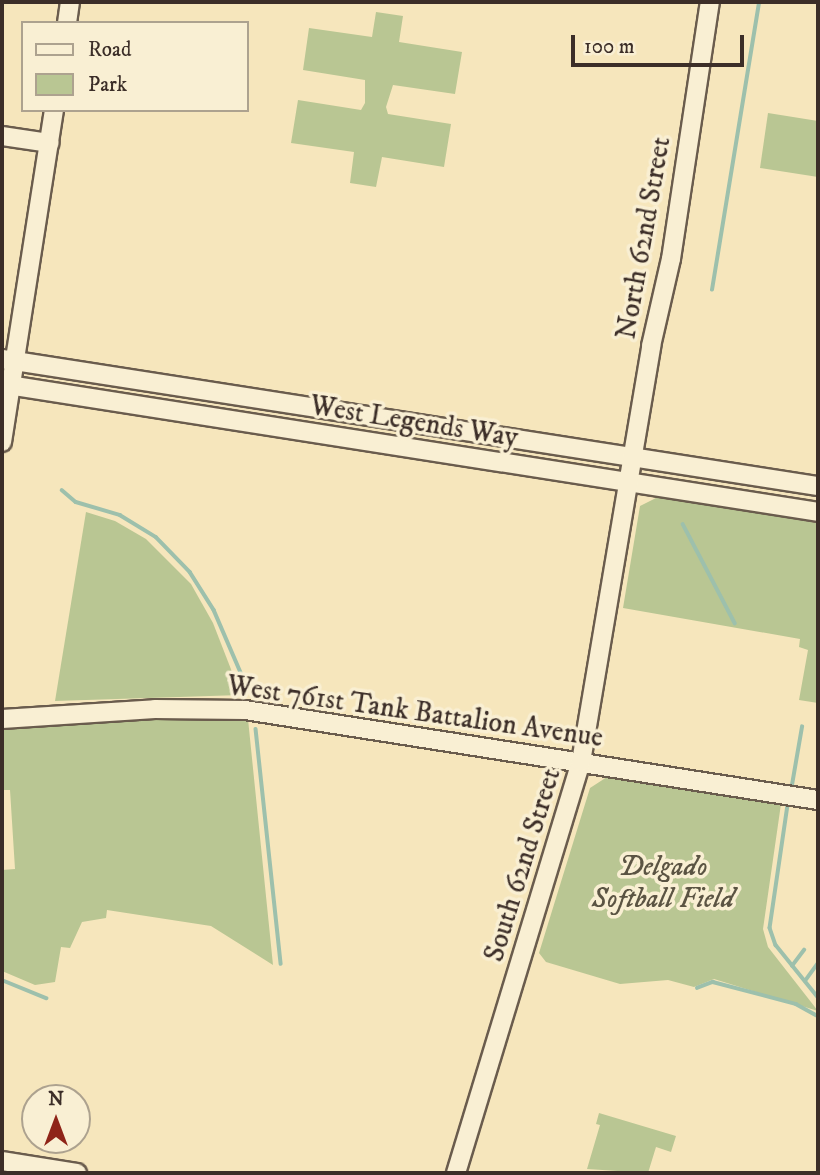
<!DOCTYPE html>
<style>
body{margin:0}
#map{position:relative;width:820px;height:1175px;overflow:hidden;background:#f6e6bc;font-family:"IM FELL DW Pica",serif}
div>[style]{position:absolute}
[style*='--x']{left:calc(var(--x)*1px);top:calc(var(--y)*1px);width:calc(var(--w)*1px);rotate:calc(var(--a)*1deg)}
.green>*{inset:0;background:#b9c693}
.stream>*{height:3.5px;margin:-1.75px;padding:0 1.75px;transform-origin:1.75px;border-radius:1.75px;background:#9dc0ac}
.roads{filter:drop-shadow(2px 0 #6a5c4d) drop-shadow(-2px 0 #6a5c4d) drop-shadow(0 2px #6a5c4d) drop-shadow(0 -2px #6a5c4d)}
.minor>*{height:18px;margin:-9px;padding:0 9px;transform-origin:9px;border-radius:9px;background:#f9efd3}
span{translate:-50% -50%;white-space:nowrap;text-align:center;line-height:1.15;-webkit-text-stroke:7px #f9efd3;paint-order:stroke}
.street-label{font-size:28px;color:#3c2e28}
.park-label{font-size:28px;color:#5b5443;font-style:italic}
.frame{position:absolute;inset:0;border:4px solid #3c2e28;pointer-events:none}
.legend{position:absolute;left:21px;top:21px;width:228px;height:91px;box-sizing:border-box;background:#f9efd3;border:2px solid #ada28f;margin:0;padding:9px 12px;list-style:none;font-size:21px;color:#3c2e28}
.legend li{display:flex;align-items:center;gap:14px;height:35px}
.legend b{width:35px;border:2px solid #ada28f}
.north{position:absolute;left:21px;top:1084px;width:70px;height:70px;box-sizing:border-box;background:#f9efd3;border:2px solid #ada28f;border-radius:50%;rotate:0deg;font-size:19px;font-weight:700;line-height:28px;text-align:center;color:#3c2e28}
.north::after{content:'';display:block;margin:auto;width:24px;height:32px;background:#8f2418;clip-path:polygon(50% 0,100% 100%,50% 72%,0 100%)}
.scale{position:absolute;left:571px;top:35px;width:173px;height:32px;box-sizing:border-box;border:4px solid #3c2e28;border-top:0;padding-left:9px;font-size:21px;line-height:24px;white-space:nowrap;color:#3c2e28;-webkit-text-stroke:5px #f9efd3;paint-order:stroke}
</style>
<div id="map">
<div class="green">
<i style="clip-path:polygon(376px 12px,403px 16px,399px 42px,462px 52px,455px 94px,393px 85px,386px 107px,388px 114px,451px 124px,444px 167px,382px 157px,376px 187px,350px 183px,354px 152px,291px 143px,298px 100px,361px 110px,365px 103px,365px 80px,303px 70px,309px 28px,372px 37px)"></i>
<i style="clip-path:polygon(768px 113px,818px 121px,818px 177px,760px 168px)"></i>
<i style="clip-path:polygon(658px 497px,818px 523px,818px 703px,799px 700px,808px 650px,799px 647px,800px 639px,623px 608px,640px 506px)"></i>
<i style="clip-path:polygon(86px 512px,115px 521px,146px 539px,191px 584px,213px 623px,241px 695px,55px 701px)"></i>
<i style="clip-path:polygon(177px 716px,248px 719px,273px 965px,211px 926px,107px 910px,106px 918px,82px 922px,70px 948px,61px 947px,55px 982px,35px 985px,2px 971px,2px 870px,15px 869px,10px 790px,2px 790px,2px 729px)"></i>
<i style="clip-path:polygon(607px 777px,781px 804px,763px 929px,768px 947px,818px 1011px,714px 979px,694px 987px,668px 980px,620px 984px,546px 962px,539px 953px,590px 788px)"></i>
<i style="clip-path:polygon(599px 1113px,676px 1136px,671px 1152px,656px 1147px,648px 1173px,587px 1169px,600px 1125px,596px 1124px)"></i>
</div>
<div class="stream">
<i style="--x:712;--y:290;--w:292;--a:-80.7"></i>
<i style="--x:62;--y:490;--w:18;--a:41"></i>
<i style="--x:76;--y:502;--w:46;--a:16.5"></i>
<i style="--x:120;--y:515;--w:42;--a:31.4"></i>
<i style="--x:156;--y:537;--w:49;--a:45.8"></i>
<i style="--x:190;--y:572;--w:45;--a:57.7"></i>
<i style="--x:214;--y:610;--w:86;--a:66.7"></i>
<i style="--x:683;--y:524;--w:112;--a:62.3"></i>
<i style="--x:256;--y:729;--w:236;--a:83.9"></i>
<i style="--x:792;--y:785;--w:59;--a:-80.2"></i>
<i style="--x:788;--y:805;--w:124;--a:98.3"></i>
<i style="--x:770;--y:928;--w:18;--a:71"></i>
<i style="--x:776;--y:945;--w:67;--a:51.1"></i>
<i style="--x:792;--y:966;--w:20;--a:-53"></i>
<i style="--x:2;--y:980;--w:48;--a:22.2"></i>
<i style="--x:805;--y:981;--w:22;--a:-54"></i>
<i style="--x:697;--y:988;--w:17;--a:-21"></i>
<i style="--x:713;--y:982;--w:86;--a:14.8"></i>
<i style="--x:796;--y:1004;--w:25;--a:29"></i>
</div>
<div class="roads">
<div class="minor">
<i style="--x:67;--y:23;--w:21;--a:-82"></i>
<i style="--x:2;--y:136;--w:48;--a:8.5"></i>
<i style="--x:2;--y:359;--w:826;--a:8.85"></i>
<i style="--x:2;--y:384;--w:826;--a:8.91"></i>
<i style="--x:2;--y:442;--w:336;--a:-81.1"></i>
<i style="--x:2;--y:719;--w:153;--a:-3.7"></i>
<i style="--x:155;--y:709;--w:90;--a:0.6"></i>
<i style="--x:245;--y:710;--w:580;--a:8.93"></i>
<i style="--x:2;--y:1161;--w:76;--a:9.1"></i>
<i style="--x:456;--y:1173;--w:430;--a:-73.1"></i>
<i style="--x:581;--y:762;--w:422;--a:-80.4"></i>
<i style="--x:651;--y:346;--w:89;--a:-77.1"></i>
<i style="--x:671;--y:259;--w:260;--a:-81.4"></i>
</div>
</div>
<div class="street-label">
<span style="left:644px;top:238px;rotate:-80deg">North 62nd Street</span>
<span style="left:414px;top:422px;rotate:9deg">West Legends Way</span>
<span style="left:415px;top:712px;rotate:8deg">West 761st Tank Battalion Avenue</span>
<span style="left:523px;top:865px;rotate:-73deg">South 62nd Street</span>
</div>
<div class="park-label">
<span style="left:663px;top:883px">Delgado<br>Softball Field</span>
</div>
<div class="frame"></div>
<ul class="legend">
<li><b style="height:9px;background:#f9efd3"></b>Road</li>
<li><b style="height:19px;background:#b9c693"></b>Park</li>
</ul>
<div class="north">N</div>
<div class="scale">100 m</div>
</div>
